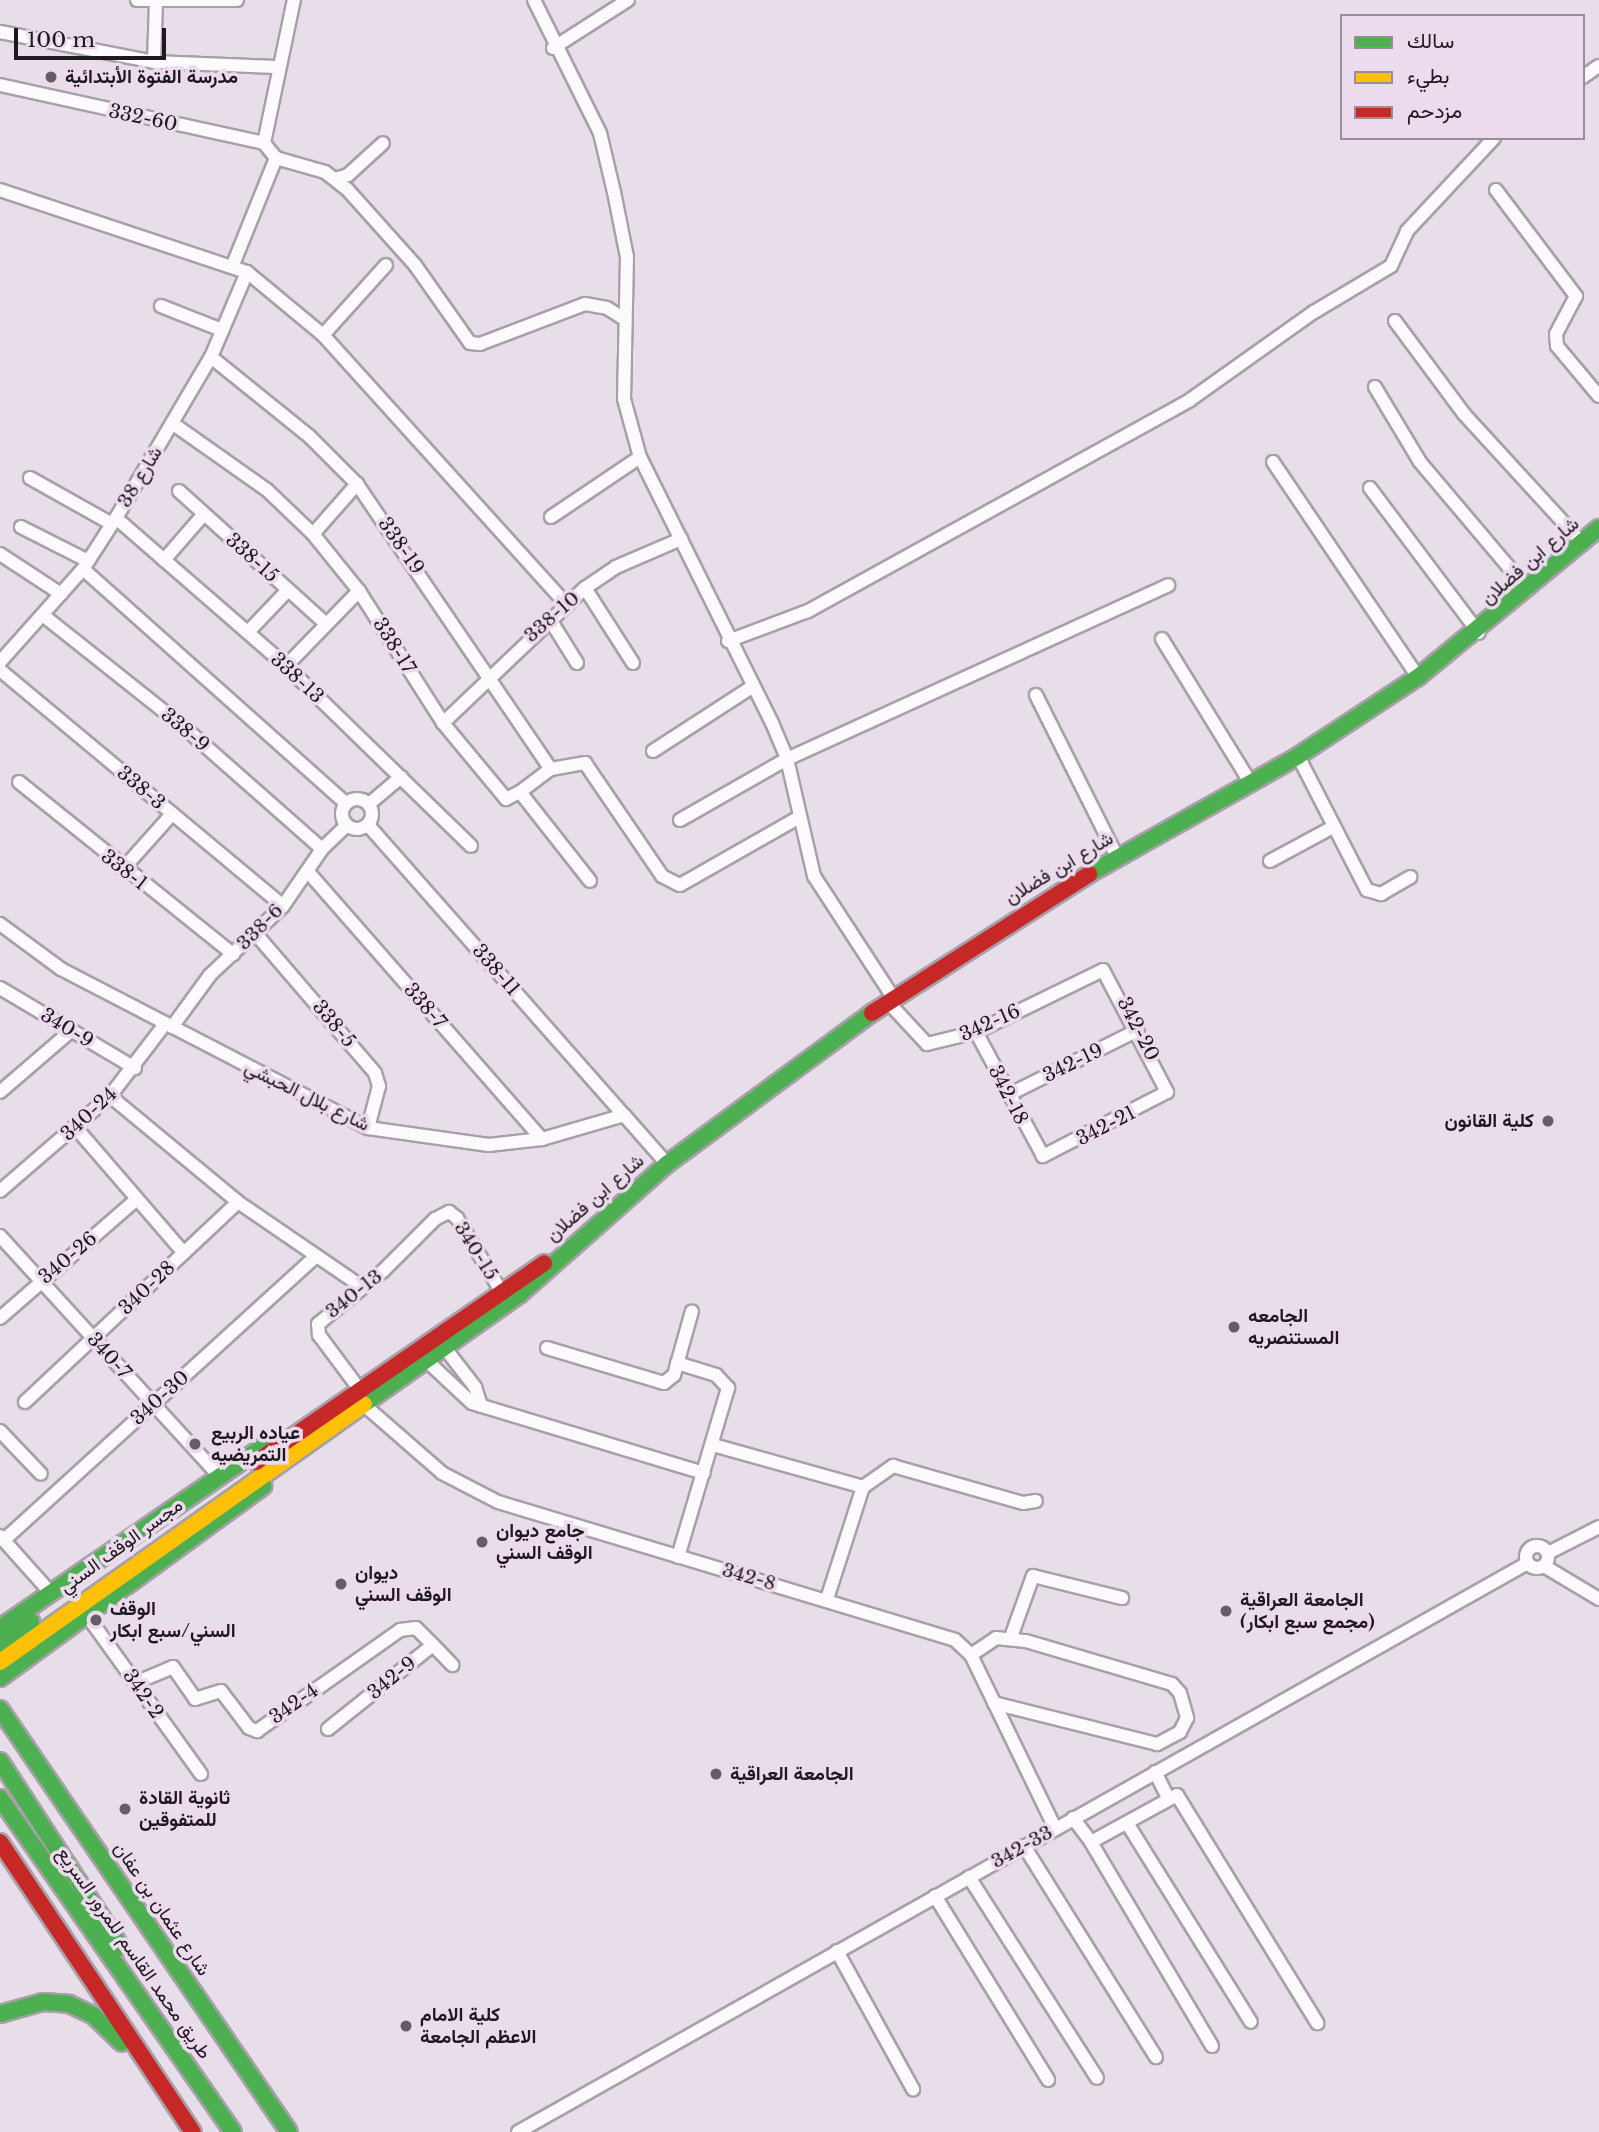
<!DOCTYPE html>
<meta charset="utf-8">
<style>
body{margin:0}
#map{position:relative;width:1599px;height:2132px;overflow:hidden;background:#e8dee9;font-family:"Libre Baskerville",Vazirmatn,serif}
div>[style]{position:absolute}
[style*='--x']{left:calc(var(--x)*1px);top:calc(var(--y)*1px);width:calc(var(--w)*1px);rotate:calc(var(--a)*1deg)}
.roads{filter:drop-shadow(2px 0 #a8a0a9) drop-shadow(-2px 0 #a8a0a9) drop-shadow(0 2px #a8a0a9) drop-shadow(0 -2px #a8a0a9)}
.street>*{height:12px;margin:-6px;padding:0 6px;transform-origin:6px;border-radius:6px;background:#fcfafc}
.street>.ring{margin:-6px;padding:0;box-sizing:content-box;background:none;border:12px solid #fcfafc;border-radius:50%}
.fast>*{height:16px;margin:-8px;padding:0 8px;transform-origin:8px;border-radius:8px;background:#4caf50}
.slow>*{height:16px;margin:-8px;padding:0 8px;transform-origin:8px;border-radius:8px;background:#ffc107}
.jam>*{height:16px;margin:-8px;padding:0 8px;transform-origin:8px;border-radius:8px;background:#c62828}
.dots>*{width:19px;height:19px;translate:-50% -50%;box-sizing:border-box;border:4px solid #ecdaed;border-radius:50%}
span{translate:-50% -50%;white-space:nowrap;text-align:center;line-height:1.15;-webkit-text-stroke:7px #ecdaed;paint-order:stroke}
.poi-label{font-size:19px;color:#1e181f;font-weight:700}
.left{translate:0 -50%;text-align:left}
.right{translate:-100% -50%;text-align:right}
.street-label{font-size:19px;color:#1e181f}
.legend{position:absolute;left:1340px;top:14px;width:245px;height:126px;box-sizing:border-box;background:#ecdaed;border:2px solid #9a8c9b;margin:0;padding:9px 12px;list-style:none;font-size:21px;color:#1e181f}
.legend li{display:flex;align-items:center;gap:14px;height:35px}
.legend b{width:35px;border:2px solid #9a8c9b}
.scale{position:absolute;left:14px;top:28px;width:152px;height:32px;box-sizing:border-box;border:4px solid #1e181f;border-top:0;padding-left:9px;font-size:21px;line-height:24px;white-space:nowrap;color:#1e181f;-webkit-text-stroke:5px #ecdaed;paint-order:stroke}
</style>
<div id="map">
<div class="roads">
<div class="street">
<i style="--x:137;--y:0;--w:100;--a:0"></i>
<i style="--x:534;--y:0;--w:148;--a:63.6"></i>
<i style="--x:600;--y:133;--w:61;--a:76.7"></i>
<i style="--x:614;--y:192;--w:66;--a:78.7"></i>
<i style="--x:627;--y:257;--w:142;--a:91.2"></i>
<i style="--x:624;--y:399;--w:60;--a:74.6"></i>
<i style="--x:640;--y:457;--w:297;--a:63.6"></i>
<i style="--x:772;--y:723;--w:39;--a:67"></i>
<i style="--x:787;--y:759;--w:120;--a:77"></i>
<i style="--x:814;--y:876;--w:145;--a:56.9"></i>
<i style="--x:0;--y:32;--w:157;--a:11"></i>
<i style="--x:154;--y:62;--w:122;--a:2.3"></i>
<i style="--x:553;--y:48;--w:89;--a:-32.6"></i>
<i style="--x:154;--y:62;--w:59;--a:-88.1"></i>
<i style="--x:1583;--y:77;--w:19;--a:-35"></i>
<i style="--x:0;--y:85;--w:270;--a:12.4"></i>
<i style="--x:276;--y:158;--w:51;--a:15.9"></i>
<i style="--x:325;--y:172;--w:28;--a:38"></i>
<i style="--x:347;--y:189;--w:102;--a:48.2"></i>
<i style="--x:415;--y:265;--w:95;--a:54.8"></i>
<i style="--x:470;--y:343;--w:10;--a:6"></i>
<i style="--x:480;--y:344;--w:112;--a:-20.9"></i>
<i style="--x:585;--y:304;--w:22;--a:10"></i>
<i style="--x:607;--y:308;--w:19;--a:32"></i>
<i style="--x:335;--y:179;--w:14;--a:-17"></i>
<i style="--x:348;--y:175;--w:47;--a:-42.4"></i>
<i style="--x:0;--y:190;--w:260;--a:18.4"></i>
<i style="--x:247;--y:272;--w:99;--a:39.7"></i>
<i style="--x:323;--y:335;--w:361;--a:47.9"></i>
<i style="--x:1496;--y:190;--w:133;--a:53"></i>
<i style="--x:1576;--y:296;--w:43;--a:117.8"></i>
<i style="--x:1556;--y:334;--w:12;--a:85"></i>
<i style="--x:1557;--y:346;--w:65;--a:50"></i>
<i style="--x:232;--y:267;--w:118;--a:-68"></i>
<i style="--x:276;--y:158;--w:19;--a:-129"></i>
<i style="--x:264;--y:143;--w:146;--a:-78.2"></i>
<i style="--x:161;--y:306;--w:66;--a:21.5"></i>
<i style="--x:1395;--y:321;--w:116;--a:53.4"></i>
<i style="--x:1464;--y:414;--w:175;--a:47.5"></i>
<i style="--x:323;--y:335;--w:94;--a:-48"></i>
<i style="--x:211;--y:357;--w:127;--a:38.9"></i>
<i style="--x:310;--y:437;--w:66;--a:45"></i>
<i style="--x:357;--y:484;--w:345;--a:55.8"></i>
<i style="--x:1375;--y:387;--w:87;--a:59"></i>
<i style="--x:1420;--y:462;--w:167;--a:49.8"></i>
<i style="--x:172;--y:423;--w:116;--a:35.2"></i>
<i style="--x:267;--y:490;--w:64;--a:43.7"></i>
<i style="--x:313;--y:534;--w:73;--a:51.1"></i>
<i style="--x:359;--y:591;--w:156;--a:57.5"></i>
<i style="--x:443;--y:723;--w:99;--a:50.3"></i>
<i style="--x:506;--y:799;--w:16;--a:-27"></i>
<i style="--x:520;--y:792;--w:113;--a:51.8"></i>
<i style="--x:1273;--y:462;--w:259;--a:56"></i>
<i style="--x:30;--y:478;--w:94;--a:29.3"></i>
<i style="--x:1370;--y:488;--w:181;--a:53.1"></i>
<i style="--x:179;--y:491;--w:198;--a:42.1"></i>
<i style="--x:551;--y:517;--w:107;--a:-34"></i>
<i style="--x:116;--y:518;--w:225;--a:41"></i>
<i style="--x:286;--y:666;--w:258;--a:44.2"></i>
<i style="--x:21;--y:527;--w:75;--a:26.9"></i>
<i style="--x:313;--y:534;--w:67;--a:-48.7"></i>
<i style="--x:0;--y:554;--w:73;--a:33.3"></i>
<i style="--x:164;--y:560;--w:61;--a:-49"></i>
<i style="--x:83;--y:569;--w:352;--a:41.7"></i>
<i style="--x:585;--y:588;--w:89;--a:57.4"></i>
<i style="--x:44;--y:616;--w:181;--a:38.5"></i>
<i style="--x:186;--y:729;--w:181;--a:41.4"></i>
<i style="--x:549;--y:618;--w:53;--a:58.1"></i>
<i style="--x:248;--y:632;--w:58;--a:-46.4"></i>
<i style="--x:1162;--y:639;--w:168;--a:58.4"></i>
<i style="--x:728;--y:641;--w:85;--a:-20.6"></i>
<i style="--x:808;--y:611;--w:436;--a:-28.9"></i>
<i style="--x:1190;--y:400;--w:152;--a:-35.4"></i>
<i style="--x:1314;--y:312;--w:90;--a:-30.9"></i>
<i style="--x:1391;--y:266;--w:38;--a:-65"></i>
<i style="--x:1407;--y:231;--w:127;--a:-46.9"></i>
<i style="--x:0;--y:662;--w:125;--a:-48.3"></i>
<i style="--x:83;--y:569;--w:61;--a:-57.1"></i>
<i style="--x:116;--y:518;--w:187;--a:-59.5"></i>
<i style="--x:211;--y:357;--w:92;--a:-67"></i>
<i style="--x:286;--y:666;--w:105;--a:-45.8"></i>
<i style="--x:0;--y:670;--w:368;--a:39.8"></i>
<i style="--x:1036;--y:695;--w:181;--a:63.4"></i>
<i style="--x:443;--y:723;--w:196;--a:-43.6"></i>
<i style="--x:585;--y:588;--w:37;--a:-34"></i>
<i style="--x:616;--y:567;--w:71;--a:-23.3"></i>
<i style="--x:653;--y:751;--w:118;--a:-32.9"></i>
<i style="--x:1298;--y:756;--w:151;--a:62.8"></i>
<i style="--x:1367;--y:890;--w:15;--a:16"></i>
<i style="--x:1381;--y:894;--w:34;--a:-30"></i>
<i style="--x:19;--y:782;--w:275;--a:38.8"></i>
<i style="--x:520;--y:792;--w:39;--a:-37"></i>
<i style="--x:551;--y:769;--w:35;--a:-10"></i>
<i style="--x:585;--y:763;--w:137;--a:55.7"></i>
<i style="--x:662;--y:876;--w:20;--a:27"></i>
<i style="--x:680;--y:885;--w:136;--a:-29.6"></i>
<i class="ring" style="left:342px;top:799px;width:18px;height:18px"></i>
<i style="--x:369;--y:804;--w:42;--a:-40.2"></i>
<i style="--x:680;--y:820;--w:123;--a:-29.7"></i>
<i style="--x:787;--y:759;--w:419;--a:-24.5"></i>
<i style="--x:368;--y:825;--w:387;--a:48.6"></i>
<i style="--x:1270;--y:861;--w:69;--a:-28.4"></i>
<i style="--x:123;--y:869;--w:74;--a:-48.3"></i>
<i style="--x:309;--y:873;--w:354;--a:48.8"></i>
<i style="--x:0;--y:924;--w:76;--a:36.4"></i>
<i style="--x:61;--y:969;--w:346;--a:27.4"></i>
<i style="--x:368;--y:1128;--w:122;--a:8"></i>
<i style="--x:489;--y:1145;--w:53;--a:-6.5"></i>
<i style="--x:542;--y:1139;--w:85;--a:-16.3"></i>
<i style="--x:624;--y:1115;--w:65;--a:48.7"></i>
<i style="--x:255;--y:933;--w:184;--a:49.4"></i>
<i style="--x:375;--y:1073;--w:14;--a:73"></i>
<i style="--x:379;--y:1086;--w:43;--a:104.7"></i>
<i style="--x:0;--y:988;--w:157;--a:30.7"></i>
<i style="--x:887;--y:1001;--w:59;--a:47.1"></i>
<i style="--x:927;--y:1044;--w:50;--a:-13.8"></i>
<i style="--x:976;--y:1032;--w:141;--a:-26"></i>
<i style="--x:1103;--y:970;--w:138;--a:62.3"></i>
<i style="--x:1167;--y:1092;--w:140;--a:152.7"></i>
<i style="--x:1043;--y:1156;--w:141;--a:-118.4"></i>
<i style="--x:172;--y:1027;--w:64;--a:-53.8"></i>
<i style="--x:210;--y:975;--w:100;--a:-43.4"></i>
<i style="--x:283;--y:906;--w:69;--a:-55.6"></i>
<i style="--x:322;--y:849;--w:33;--a:-44"></i>
<i style="--x:0;--y:1092;--w:95;--a:-40.7"></i>
<i style="--x:1008;--y:1095;--w:145;--a:-26.6"></i>
<i style="--x:110;--y:1096;--w:166;--a:39.6"></i>
<i style="--x:238;--y:1202;--w:150;--a:34.4"></i>
<i style="--x:76;--y:1128;--w:165;--a:49.2"></i>
<i style="--x:0;--y:1191;--w:145;--a:-40.8"></i>
<i style="--x:110;--y:1096;--w:91;--a:-52.6"></i>
<i style="--x:0;--y:1236;--w:325;--a:47.6"></i>
<i style="--x:0;--y:1318;--w:181;--a:-41"></i>
<i style="--x:444;--y:1347;--w:51;--a:52.2"></i>
<i style="--x:475;--y:1387;--w:20;--a:72"></i>
<i style="--x:547;--y:1348;--w:122;--a:16.7"></i>
<i style="--x:664;--y:1383;--w:13;--a:-39"></i>
<i style="--x:674;--y:1375;--w:66;--a:-74.3"></i>
<i style="--x:426;--y:1360;--w:63;--a:43.1"></i>
<i style="--x:472;--y:1403;--w:242;--a:16.8"></i>
<i style="--x:677;--y:1363;--w:41;--a:17.1"></i>
<i style="--x:716;--y:1375;--w:18;--a:47"></i>
<i style="--x:728;--y:1388;--w:176;--a:106.5"></i>
<i style="--x:360;--y:1390;--w:69;--a:-126.7"></i>
<i style="--x:319;--y:1335;--w:11;--a:-95"></i>
<i style="--x:318;--y:1324;--w:84;--a:-39.2"></i>
<i style="--x:383;--y:1271;--w:74;--a:-45"></i>
<i style="--x:435;--y:1219;--w:16;--a:-27"></i>
<i style="--x:449;--y:1212;--w:10;--a:37"></i>
<i style="--x:457;--y:1218;--w:85;--a:58.9"></i>
<i style="--x:25;--y:1402;--w:292;--a:-43.2"></i>
<i style="--x:363;--y:1404;--w:105;--a:41.1"></i>
<i style="--x:442;--y:1473;--w:63;--a:27.4"></i>
<i style="--x:498;--y:1502;--w:477;--a:16.8"></i>
<i style="--x:955;--y:1640;--w:22;--a:43"></i>
<i style="--x:971;--y:1655;--w:192;--a:64.1"></i>
<i style="--x:0;--y:1431;--w:59;--a:46.4"></i>
<i style="--x:713;--y:1445;--w:156;--a:15.6"></i>
<i style="--x:0;--y:1536;--w:76;--a:48.2"></i>
<i style="--x:4;--y:1540;--w:422;--a:-42.3"></i>
<i class="ring" style="left:1526px;top:1546px;width:10px;height:10px"></i>
<i style="--x:1548;--y:1553;--w:57;--a:-27"></i>
<i style="--x:1544;--y:1566;--w:64;--a:31"></i>
<i style="--x:827;--y:1599;--w:118;--a:-72.2"></i>
<i style="--x:863;--y:1487;--w:37;--a:-35"></i>
<i style="--x:893;--y:1466;--w:135;--a:15.9"></i>
<i style="--x:1023;--y:1503;--w:13;--a:-9"></i>
<i style="--x:86;--y:1614;--w:197;--a:54.3"></i>
<i style="--x:1011;--y:1637;--w:65;--a:-70.2"></i>
<i style="--x:1033;--y:1576;--w:92;--a:13.9"></i>
<i style="--x:971;--y:1655;--w:30;--a:-34"></i>
<i style="--x:996;--y:1638;--w:30;--a:6"></i>
<i style="--x:1026;--y:1641;--w:152;--a:16.4"></i>
<i style="--x:1172;--y:1684;--w:12;--a:48"></i>
<i style="--x:1180;--y:1693;--w:26;--a:74"></i>
<i style="--x:1187;--y:1718;--w:16;--a:117"></i>
<i style="--x:1180;--y:1732;--w:26;--a:152"></i>
<i style="--x:1157;--y:1744;--w:168;--a:-165.9"></i>
<i style="--x:135;--y:1683;--w:41;--a:-22.8"></i>
<i style="--x:173;--y:1667;--w:39;--a:55"></i>
<i style="--x:195;--y:1699;--w:27;--a:-17"></i>
<i style="--x:221;--y:1691;--w:46;--a:52.9"></i>
<i style="--x:249;--y:1728;--w:9;--a:21"></i>
<i style="--x:257;--y:1731;--w:175;--a:-35.2"></i>
<i style="--x:400;--y:1630;--w:16;--a:-7"></i>
<i style="--x:416;--y:1628;--w:24;--a:45"></i>
<i style="--x:328;--y:1729;--w:134;--a:-38.7"></i>
<i style="--x:433;--y:1645;--w:28;--a:46"></i>
<i style="--x:1155;--y:1772;--w:30;--a:63"></i>
<i style="--x:1073;--y:1818;--w:30;--a:53"></i>
<i style="--x:1127;--y:1823;--w:234;--a:58.1"></i>
<i style="--x:1024;--y:1846;--w:249;--a:58"></i>
<i style="--x:969;--y:1877;--w:238;--a:57.5"></i>
<i style="--x:935;--y:1896;--w:216;--a:58.4"></i>
<i style="--x:837;--y:1951;--w:158;--a:61.2"></i>
<i style="--x:1212;--y:2046;--w:237;--a:-120.7"></i>
<i style="--x:1091;--y:1842;--w:98;--a:-28.7"></i>
<i style="--x:1177;--y:1795;--w:268;--a:58.4"></i>
<i style="--x:518;--y:2132;--w:1159;--a:-29.4"></i>
</div>
<div class="fast">
<i style="--x:1089;--y:874;--w:240;--a:-29.4"></i>
<i style="--x:1298;--y:756;--w:144;--a:-33.4"></i>
<i style="--x:1418;--y:677;--w:234;--a:-39.5"></i>
<i style="--x:364;--y:1404;--w:191;--a:-35.2"></i>
<i style="--x:520;--y:1294;--w:196;--a:-41.5"></i>
<i style="--x:667;--y:1164;--w:255;--a:-36.4"></i>
<i style="--x:0;--y:1628;--w:321;--a:-34.6"></i>
<i style="--x:0;--y:1645;--w:39;--a:-37"></i>
<i style="--x:0;--y:1678;--w:326;--a:-36.1"></i>
<i style="--x:0;--y:1709;--w:512;--a:55.66"></i>
<i style="--x:0;--y:1761;--w:222;--a:57"></i>
<i style="--x:0;--y:1798;--w:407;--a:55.1"></i>
<i style="--x:0;--y:2014;--w:45;--a:-15.6"></i>
<i style="--x:43;--y:2002;--w:26;--a:4"></i>
<i style="--x:69;--y:2004;--w:26;--a:25"></i>
<i style="--x:93;--y:2015;--w:40;--a:44"></i>
</div>
<div class="slow">
<i style="--x:0;--y:1662;--w:446;--a:-35.3"></i>
</div>
<div class="jam">
<i style="--x:872;--y:1013;--w:258;--a:-32.6"></i>
<i style="--x:256;--y:1462;--w:350;--a:-34.6"></i>
<i style="--x:0;--y:1842;--w:348;--a:56.4"></i>
</div>
</div>
<div class="dots">
<i style="left:51px;top:77px;background:#655d66"></i>
<i style="left:1548px;top:1121px;background:#655d66"></i>
<i style="left:1234px;top:1327px;background:#655d66"></i>
<i style="left:195px;top:1444px;background:#655d66"></i>
<i style="left:482px;top:1542px;background:#655d66"></i>
<i style="left:341px;top:1584px;background:#655d66"></i>
<i style="left:1226px;top:1611px;background:#655d66"></i>
<i style="left:96px;top:1620px;background:#655d66"></i>
<i style="left:716px;top:1774px;background:#655d66"></i>
<i style="left:125px;top:1809px;background:#655d66"></i>
<i style="left:406px;top:2026px;background:#655d66"></i>
</div>
<div class="poi-label">
<span class="left" style="left:65px;top:77px">مدرسة الفتوة الأبتدائية</span>
<span class="right" style="left:1534px;top:1121px">كلية القانون</span>
<span class="left" style="left:1248px;top:1327px">الجامعه<br>المستنصريه</span>
<span class="left" style="left:211px;top:1444px">عياده الربيع<br>التمريضيه</span>
<span class="left" style="left:496px;top:1542px">جامع ديوان<br>الوقف السني</span>
<span class="left" style="left:355px;top:1584px">ديوان<br>الوقف السني</span>
<span class="left" style="left:1240px;top:1611px">الجامعة العراقية<br>(مجمع سبع ابكار)</span>
<span class="left" style="left:110px;top:1620px">الوقف<br>السني/سبع ابكار</span>
<span class="left" style="left:730px;top:1774px">الجامعة العراقية</span>
<span class="left" style="left:139px;top:1809px">ثانوية القادة<br>للمتفوقين</span>
<span class="left" style="left:420px;top:2026px">كلية الامام<br>الاعظم الجامعة</span>
</div>
<div class="street-label">
<span style="left:143px;top:118px;rotate:12deg">332-60</span>
<span style="left:140px;top:477px;rotate:-59deg">شارع 38</span>
<span style="left:401px;top:546px;rotate:55deg">338-19</span>
<span style="left:252px;top:558px;rotate:42deg">338-15</span>
<span style="left:1530px;top:561px;rotate:-41deg">شارع ابن فضلان</span>
<span style="left:552px;top:617px;rotate:-41deg">338-10</span>
<span style="left:394px;top:646px;rotate:58deg">338-17</span>
<span style="left:297px;top:678px;rotate:43deg">338-13</span>
<span style="left:185px;top:730px;rotate:40deg">338-9</span>
<span style="left:141px;top:788px;rotate:40deg">338-3</span>
<span style="left:1059px;top:868px;rotate:-31deg">شارع ابن فضلان</span>
<span style="left:124px;top:870px;rotate:38deg">338-1</span>
<span style="left:260px;top:927px;rotate:-45deg">338-6</span>
<span style="left:496px;top:970px;rotate:49deg">338-11</span>
<span style="left:425px;top:1006px;rotate:49deg">338-7</span>
<span style="left:990px;top:1023px;rotate:-24deg">342-16</span>
<span style="left:334px;top:1024px;rotate:50deg">338-5</span>
<span style="left:67px;top:1028px;rotate:31deg">340-9</span>
<span style="left:1138px;top:1029px;rotate:63deg">342-20</span>
<span style="left:1073px;top:1063px;rotate:-26deg">342-19</span>
<span style="left:1008px;top:1095px;rotate:63deg">342-18</span>
<span style="left:307px;top:1096px;rotate:26deg">شارع بلال الحبشي</span>
<span style="left:89px;top:1114px;rotate:-43deg">340-24</span>
<span style="left:1106px;top:1126px;rotate:-27deg">342-21</span>
<span style="left:595px;top:1198px;rotate:-41deg">شارع ابن فضلان</span>
<span style="left:476px;top:1251px;rotate:58deg">340-15</span>
<span style="left:68px;top:1258px;rotate:-40deg">340-26</span>
<span style="left:147px;top:1288px;rotate:-43deg">340-28</span>
<span style="left:354px;top:1294px;rotate:-38deg">340-13</span>
<span style="left:109px;top:1356px;rotate:48deg">340-7</span>
<span style="left:160px;top:1398px;rotate:-42deg">340-30</span>
<span style="left:121px;top:1546px;rotate:-36deg">مجسر الوقف السني</span>
<span style="left:749px;top:1577px;rotate:16deg">342-8</span>
<span style="left:392px;top:1678px;rotate:-39deg">342-9</span>
<span style="left:143px;top:1694px;rotate:55deg">342-2</span>
<span style="left:294px;top:1704px;rotate:-35deg">342-4</span>
<span style="left:1022px;top:1847px;rotate:-29deg">342-33</span>
<span style="left:162px;top:1909px;rotate:56deg">شارع عثمان بن عفان</span>
<span style="left:134px;top:1953px;rotate:55deg">طريق محمد القاسم للمرور السريع</span>
</div>
<ul class="legend">
<li><b style="height:9px;background:#4caf50"></b>سالك</li>
<li><b style="height:9px;background:#ffc107"></b>بطيء</li>
<li><b style="height:9px;background:#c62828"></b>مزدحم</li>
</ul>
<div class="scale">100 m</div>
</div>
